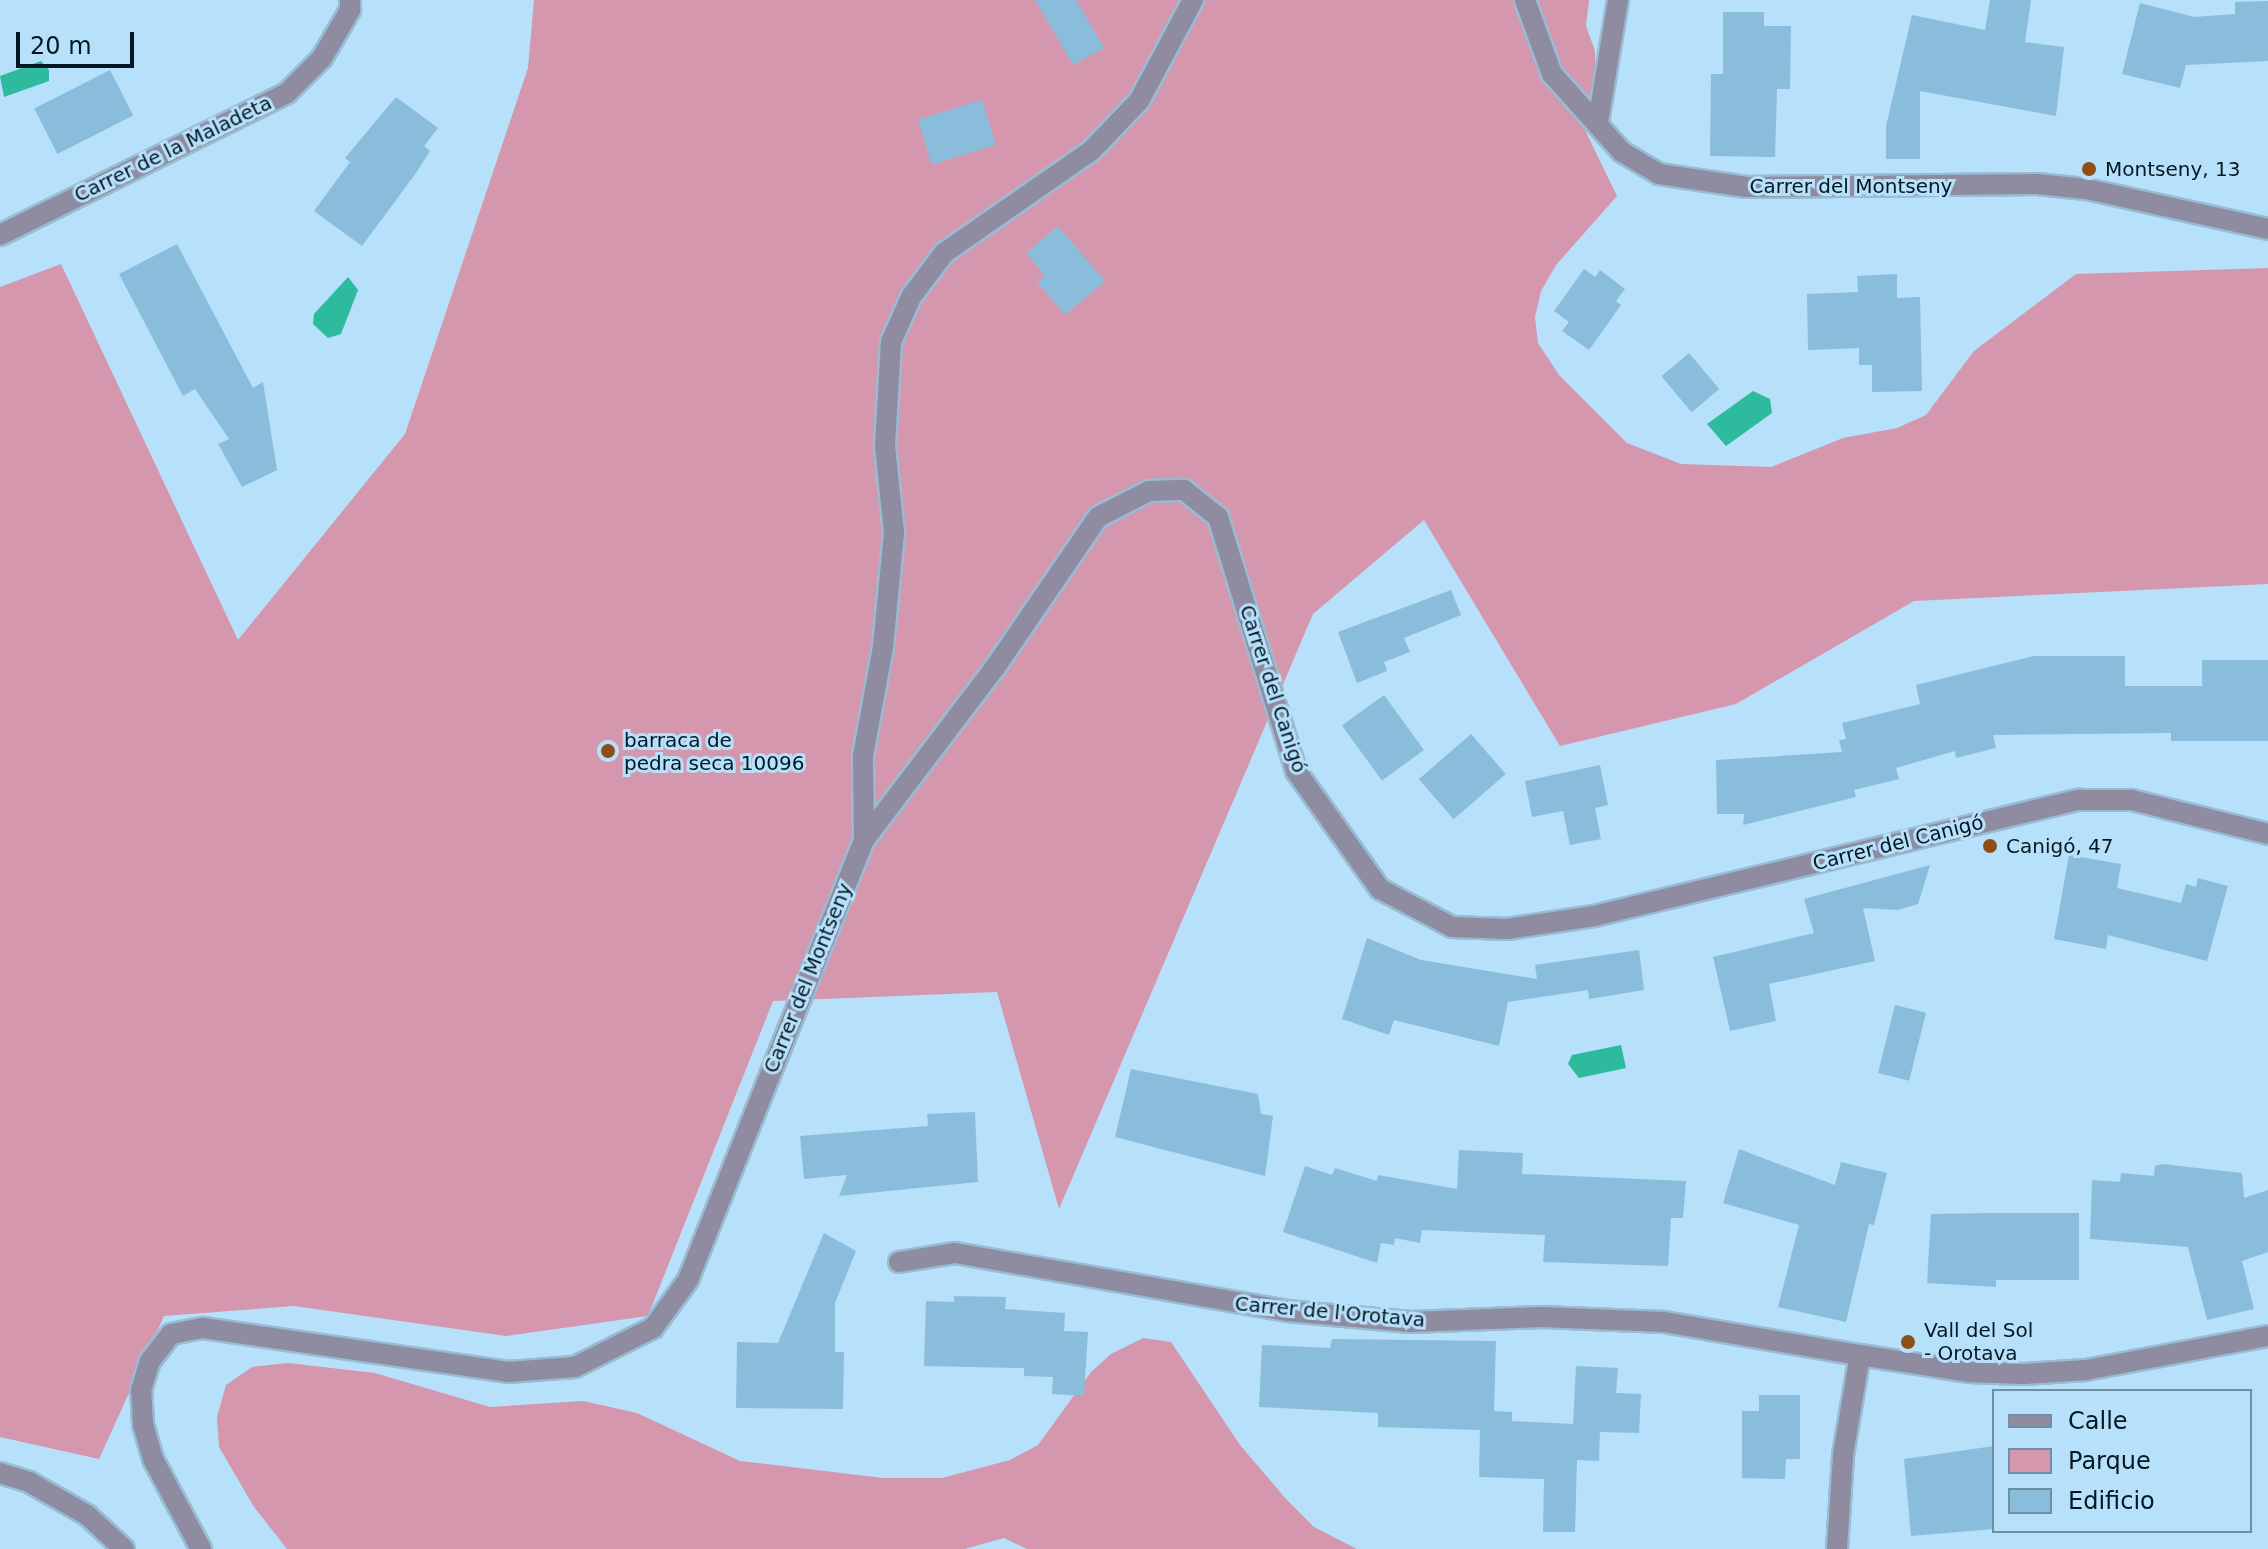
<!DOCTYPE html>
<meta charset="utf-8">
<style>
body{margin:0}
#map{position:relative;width:2268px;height:1549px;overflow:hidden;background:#b7e0fa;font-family:"DejaVu Sans",sans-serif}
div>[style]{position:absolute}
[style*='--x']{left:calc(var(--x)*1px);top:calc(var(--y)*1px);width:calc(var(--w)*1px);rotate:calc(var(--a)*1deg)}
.green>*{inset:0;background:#d497ae}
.water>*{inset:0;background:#2eba9d}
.building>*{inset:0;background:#8abddc;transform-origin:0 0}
.roads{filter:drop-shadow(2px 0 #97bcd3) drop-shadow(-2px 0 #97bcd3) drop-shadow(0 2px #97bcd3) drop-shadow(0 -2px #97bcd3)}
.minor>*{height:20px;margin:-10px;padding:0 10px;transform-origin:10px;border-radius:10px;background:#8f8ba0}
.dots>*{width:22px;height:22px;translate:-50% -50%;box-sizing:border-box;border:4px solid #b7e0fa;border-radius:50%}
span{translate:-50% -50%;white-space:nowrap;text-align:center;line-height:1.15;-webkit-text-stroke:6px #b7e0fa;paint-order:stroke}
.street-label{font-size:20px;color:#041823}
.poi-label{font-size:20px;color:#041823}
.left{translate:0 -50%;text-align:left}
.legend{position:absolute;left:1992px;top:1389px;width:260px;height:144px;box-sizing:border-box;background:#b7e0fa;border:2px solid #6f90a4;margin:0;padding:10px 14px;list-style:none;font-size:24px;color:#041823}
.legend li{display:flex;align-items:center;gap:16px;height:40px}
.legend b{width:40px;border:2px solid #6f90a4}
.scale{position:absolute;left:16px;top:32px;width:118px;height:36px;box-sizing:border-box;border:4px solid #041823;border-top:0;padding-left:10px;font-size:24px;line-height:28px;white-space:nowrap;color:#041823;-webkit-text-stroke:6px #b7e0fa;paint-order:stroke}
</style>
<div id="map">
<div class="green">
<i style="clip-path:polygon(534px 0,1589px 0,1586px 26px,1595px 51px,1595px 77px,1584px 128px,1617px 196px,1556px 265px,1541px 291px,1535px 317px,1538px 343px,1559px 375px,1627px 443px,1681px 464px,1771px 467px,1843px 438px,1897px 428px,1926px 415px,1974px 351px,2076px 274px,2268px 268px,2268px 584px,1914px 601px,1736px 704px,1560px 746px,1424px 520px,1313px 614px,1059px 1209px,997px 992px,773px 1001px,648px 1316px,506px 1336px,294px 1306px,164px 1316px,99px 1459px,0 1437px,0 287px,61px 264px,238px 640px,405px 434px,528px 68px)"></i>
<i style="clip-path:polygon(1143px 1338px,1171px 1342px,1240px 1445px,1286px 1499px,1314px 1527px,1357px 1549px,1027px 1549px,1004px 1538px,965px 1549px,287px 1549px,254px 1507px,219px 1447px,217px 1417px,226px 1385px,252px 1367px,288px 1363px,375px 1373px,490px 1407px,583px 1401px,637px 1413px,740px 1461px,883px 1478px,942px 1478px,1010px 1460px,1038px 1445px,1091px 1372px,1111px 1354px)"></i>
</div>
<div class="water">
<i style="clip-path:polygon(41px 61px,49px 70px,49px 81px,4px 97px,0 76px)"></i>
<i style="clip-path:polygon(348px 277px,358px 290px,341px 334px,328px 338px,313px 324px,314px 314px)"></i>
<i style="clip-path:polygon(1753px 391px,1770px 399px,1772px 413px,1726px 446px,1707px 424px)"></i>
<i style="clip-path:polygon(1621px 1045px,1626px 1068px,1579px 1078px,1568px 1064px,1572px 1055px)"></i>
</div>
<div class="building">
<i style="clip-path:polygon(1035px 0,1076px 0,1104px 48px,1073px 65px)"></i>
<i style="clip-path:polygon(1990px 0,2031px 0,2025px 42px,2064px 47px,2056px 116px,1920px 91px,1920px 159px,1886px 159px,1886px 126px,1912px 15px,1985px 30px)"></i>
<i style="clip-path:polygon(2268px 1px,2268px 61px,2186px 65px,2180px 88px,2122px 74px,2140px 3px,2194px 17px,2235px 14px,2235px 2px)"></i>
<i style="clip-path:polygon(1723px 12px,1764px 12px,1764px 26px,1791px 26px,1790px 89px,1777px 89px,1775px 157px,1710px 156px,1711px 74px,1723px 74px)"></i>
<i style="left:110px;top:70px;width:51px;height:85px;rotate:63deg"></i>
<i style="clip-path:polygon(396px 97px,438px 128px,424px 146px,430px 151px,416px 173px,362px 246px,314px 211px,350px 162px,345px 158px)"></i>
<i style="left:982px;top:100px;width:47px;height:67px;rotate:73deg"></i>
<i style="clip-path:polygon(1058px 226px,1105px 281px,1065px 315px,1037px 282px,1045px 276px,1026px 253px)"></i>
<i style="clip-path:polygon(177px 244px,253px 388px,263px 382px,277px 470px,242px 487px,218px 444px,229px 439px,195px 389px,183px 396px,119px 274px)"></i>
<i style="clip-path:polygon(1584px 269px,1595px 277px,1600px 270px,1625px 289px,1616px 301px,1621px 305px,1589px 350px,1562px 331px,1569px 322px,1554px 311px)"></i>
<i style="clip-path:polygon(1897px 274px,1897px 298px,1920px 297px,1922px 391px,1872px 392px,1872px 365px,1859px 365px,1859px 348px,1808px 350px,1807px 294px,1858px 292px,1857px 276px)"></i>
<i style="left:1689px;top:353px;width:47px;height:36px;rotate:50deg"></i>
<i style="clip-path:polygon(1451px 590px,1461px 615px,1404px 638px,1410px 652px,1384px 662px,1387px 671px,1357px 683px,1338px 632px)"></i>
<i style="clip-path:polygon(2034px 656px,2125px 656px,2125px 686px,2202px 686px,2202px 660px,2268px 660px,2268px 741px,2171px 741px,2171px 733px,1993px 735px,1996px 748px,1956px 758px,1955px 751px,1896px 768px,1899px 779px,1854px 790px,1856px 797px,1743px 825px,1744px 814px,1717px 814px,1716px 760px,1842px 752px,1839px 740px,1846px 739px,1842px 723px,1920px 704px,1916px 685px)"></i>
<i style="left:1384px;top:695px;width:68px;height:52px;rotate:54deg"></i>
<i style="left:1471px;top:734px;width:53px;height:69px;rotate:49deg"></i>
<i style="clip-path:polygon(1600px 765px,1608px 805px,1595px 808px,1601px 839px,1570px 845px,1563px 811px,1532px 817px,1525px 781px)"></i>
<i style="clip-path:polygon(2069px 855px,2121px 864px,2117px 888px,2181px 903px,2186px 884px,2196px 887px,2198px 878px,2228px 886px,2207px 961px,2108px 935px,2106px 949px,2054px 939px)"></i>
<i style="clip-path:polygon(1930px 865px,1918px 904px,1898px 910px,1863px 908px,1875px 961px,1769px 984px,1776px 1021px,1730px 1031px,1713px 957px,1814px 933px,1804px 899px)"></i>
<i style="clip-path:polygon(1367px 938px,1421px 960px,1537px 979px,1535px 965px,1639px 950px,1644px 990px,1589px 999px,1588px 990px,1508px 1002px,1499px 1046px,1394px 1020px,1389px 1035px,1342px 1019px)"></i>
<i style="left:1895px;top:1005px;width:32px;height:70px;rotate:14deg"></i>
<i style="clip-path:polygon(1131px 1069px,1258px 1094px,1261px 1114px,1273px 1116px,1265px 1176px,1115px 1137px)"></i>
<i style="clip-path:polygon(975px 1112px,978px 1182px,839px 1196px,847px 1175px,804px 1179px,800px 1136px,928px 1126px,927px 1114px)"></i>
<i style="clip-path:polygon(1739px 1149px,1835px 1185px,1841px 1162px,1887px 1173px,1874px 1225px,1869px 1224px,1846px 1322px,1778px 1307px,1799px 1225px,1723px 1203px)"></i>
<i style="clip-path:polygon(1459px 1150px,1523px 1153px,1522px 1174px,1686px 1181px,1683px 1218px,1671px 1218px,1668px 1266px,1543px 1262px,1545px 1235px,1422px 1230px,1420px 1243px,1395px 1238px,1394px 1245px,1381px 1243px,1377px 1263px,1283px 1232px,1305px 1166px,1332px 1175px,1335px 1168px,1377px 1181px,1378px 1175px,1457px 1189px)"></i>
<i style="clip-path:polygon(2162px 1164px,2242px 1173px,2244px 1198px,2268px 1190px,2268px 1252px,2242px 1261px,2254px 1309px,2207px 1320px,2188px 1247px,2090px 1239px,2092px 1180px,2120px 1182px,2121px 1173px,2154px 1176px,2155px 1166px)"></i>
<i style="clip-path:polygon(1991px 1213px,2079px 1213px,2079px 1280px,1996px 1280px,1996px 1287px,1927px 1283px,1931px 1214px)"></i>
<i style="clip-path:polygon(824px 1233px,856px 1251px,835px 1303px,835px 1352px,844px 1352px,843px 1409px,736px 1408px,737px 1342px,778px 1343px)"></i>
<i style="clip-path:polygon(954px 1296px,1006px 1297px,1005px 1309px,1065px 1313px,1064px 1331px,1088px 1332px,1084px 1396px,1052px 1394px,1053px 1377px,1024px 1376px,1024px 1368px,924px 1366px,926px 1301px,954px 1302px)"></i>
<i style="clip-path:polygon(1332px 1339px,1496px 1341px,1494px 1411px,1512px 1412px,1512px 1421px,1573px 1424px,1576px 1366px,1618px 1368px,1616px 1393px,1641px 1394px,1639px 1433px,1600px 1432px,1599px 1461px,1577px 1460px,1575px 1532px,1543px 1532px,1544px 1479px,1479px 1477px,1480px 1430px,1378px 1427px,1378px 1413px,1259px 1407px,1262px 1345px,1330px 1348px)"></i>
<i style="clip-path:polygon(1759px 1395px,1800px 1395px,1800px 1459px,1786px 1459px,1785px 1479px,1742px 1478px,1742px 1411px,1759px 1411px)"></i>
<i style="clip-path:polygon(1994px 1446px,1994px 1529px,1911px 1536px,1904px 1459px)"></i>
</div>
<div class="roads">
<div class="minor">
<i style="--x:1525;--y:0;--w:79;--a:70"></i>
<i style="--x:1552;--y:74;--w:105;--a:48.1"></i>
<i style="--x:1622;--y:152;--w:43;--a:30.7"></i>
<i style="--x:1659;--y:174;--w:88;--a:8.5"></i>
<i style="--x:1746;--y:187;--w:291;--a:-0.6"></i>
<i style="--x:2037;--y:184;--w:49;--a:5.8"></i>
<i style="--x:2086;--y:189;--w:186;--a:12.4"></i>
<i style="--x:1598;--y:122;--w:124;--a:-80.7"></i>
<i style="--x:0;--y:235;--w:320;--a:-26.3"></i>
<i style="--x:287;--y:93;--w:49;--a:-45"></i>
<i style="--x:322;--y:58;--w:56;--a:-59.7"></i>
<i style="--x:350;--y:10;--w:10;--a:-90"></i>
<i style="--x:864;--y:840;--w:215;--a:-52.8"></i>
<i style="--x:994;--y:669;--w:184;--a:-55.6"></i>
<i style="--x:1098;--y:517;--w:57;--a:-27"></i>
<i style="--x:1149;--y:491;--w:35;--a:-2"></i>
<i style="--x:1184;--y:490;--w:43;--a:38.5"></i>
<i style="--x:1218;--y:517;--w:266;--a:72.9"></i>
<i style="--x:1296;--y:771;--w:145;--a:54.6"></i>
<i style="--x:1380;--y:889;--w:81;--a:27.8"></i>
<i style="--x:1452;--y:927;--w:55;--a:2.1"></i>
<i style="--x:1507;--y:929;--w:88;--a:-8.5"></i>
<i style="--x:1594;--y:916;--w:499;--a:-13.5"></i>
<i style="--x:2079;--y:800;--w:53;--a:0"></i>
<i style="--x:2132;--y:800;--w:140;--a:14"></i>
<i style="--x:899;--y:1262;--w:57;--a:-9.1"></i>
<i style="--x:955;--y:1253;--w:337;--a:9.9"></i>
<i style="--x:1287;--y:1311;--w:124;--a:5.1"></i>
<i style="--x:1411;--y:1322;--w:131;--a:-2.2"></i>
<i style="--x:1542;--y:1317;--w:122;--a:2.3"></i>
<i style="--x:1664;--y:1322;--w:199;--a:9.6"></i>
<i style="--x:0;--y:1473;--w:30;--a:17"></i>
<i style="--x:29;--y:1482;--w:67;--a:29.6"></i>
<i style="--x:87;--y:1515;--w:50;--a:42.6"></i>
<i style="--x:201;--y:1549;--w:102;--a:-118.1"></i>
<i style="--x:153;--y:1459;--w:36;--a:-106"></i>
<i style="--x:143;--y:1424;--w:34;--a:-93"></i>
<i style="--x:141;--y:1390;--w:30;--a:-73"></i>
<i style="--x:150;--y:1361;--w:34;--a:-52"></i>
<i style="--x:171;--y:1334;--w:33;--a:-11"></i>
<i style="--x:203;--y:1328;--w:308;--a:8.2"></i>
<i style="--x:508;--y:1372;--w:67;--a:-4.3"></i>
<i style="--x:575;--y:1367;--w:87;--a:-26.6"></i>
<i style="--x:653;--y:1328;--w:59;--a:-53.9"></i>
<i style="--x:688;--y:1280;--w:474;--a:-68.2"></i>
<i style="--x:864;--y:840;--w:84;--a:-90.7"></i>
<i style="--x:863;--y:756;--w:111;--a:-79.6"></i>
<i style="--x:883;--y:647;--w:115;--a:-84.5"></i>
<i style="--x:894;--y:533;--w:87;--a:-95.9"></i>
<i style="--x:885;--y:446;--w:104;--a:-86.7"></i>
<i style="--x:891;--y:342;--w:49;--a:-66"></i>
<i style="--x:911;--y:297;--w:55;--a:-53.1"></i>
<i style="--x:944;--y:253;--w:179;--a:-34.8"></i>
<i style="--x:1091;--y:151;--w:69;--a:-46.2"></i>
<i style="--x:1139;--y:101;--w:115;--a:-61.9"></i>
<i style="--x:1837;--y:1549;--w:94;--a:-86.3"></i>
<i style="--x:1843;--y:1455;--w:101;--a:-80.4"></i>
<i style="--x:1860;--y:1355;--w:109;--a:8.9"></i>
<i style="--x:1968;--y:1372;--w:56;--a:2"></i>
<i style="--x:2024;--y:1374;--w:62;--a:-3.7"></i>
<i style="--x:2086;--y:1370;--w:185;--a:-10.6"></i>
</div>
</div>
<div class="dots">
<i style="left:2089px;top:169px;background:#8e4e18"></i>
<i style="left:608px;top:751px;background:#8e4e18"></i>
<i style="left:1990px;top:846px;background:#8e4e18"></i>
<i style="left:1908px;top:1342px;background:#8e4e18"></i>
</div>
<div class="street-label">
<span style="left:173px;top:149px;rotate:-26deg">Carrer de la Maladeta</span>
<span style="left:1851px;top:186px">Carrer del Montseny</span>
<span style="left:1273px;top:689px;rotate:72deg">Carrer del Canigó</span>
<span style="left:1898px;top:843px;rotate:-14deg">Carrer del Canigó</span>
<span style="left:808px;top:978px;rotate:-68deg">Carrer del Montseny</span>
<span style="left:1330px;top:1312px;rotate:5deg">Carrer de l'Orotava</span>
</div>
<div class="poi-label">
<span class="left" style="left:2105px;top:169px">Montseny, 13</span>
<span class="left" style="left:624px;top:752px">barraca de<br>pedra seca 10096</span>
<span class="left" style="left:2006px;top:846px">Canigó, 47</span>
<span class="left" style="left:1924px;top:1342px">Vall del Sol<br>- Orotava</span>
</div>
<ul class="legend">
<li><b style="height:10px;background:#8f8ba0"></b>Calle</li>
<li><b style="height:22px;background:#d497ae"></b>Parque</li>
<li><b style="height:22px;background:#8abddc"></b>Edificio</li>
</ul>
<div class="scale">20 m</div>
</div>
